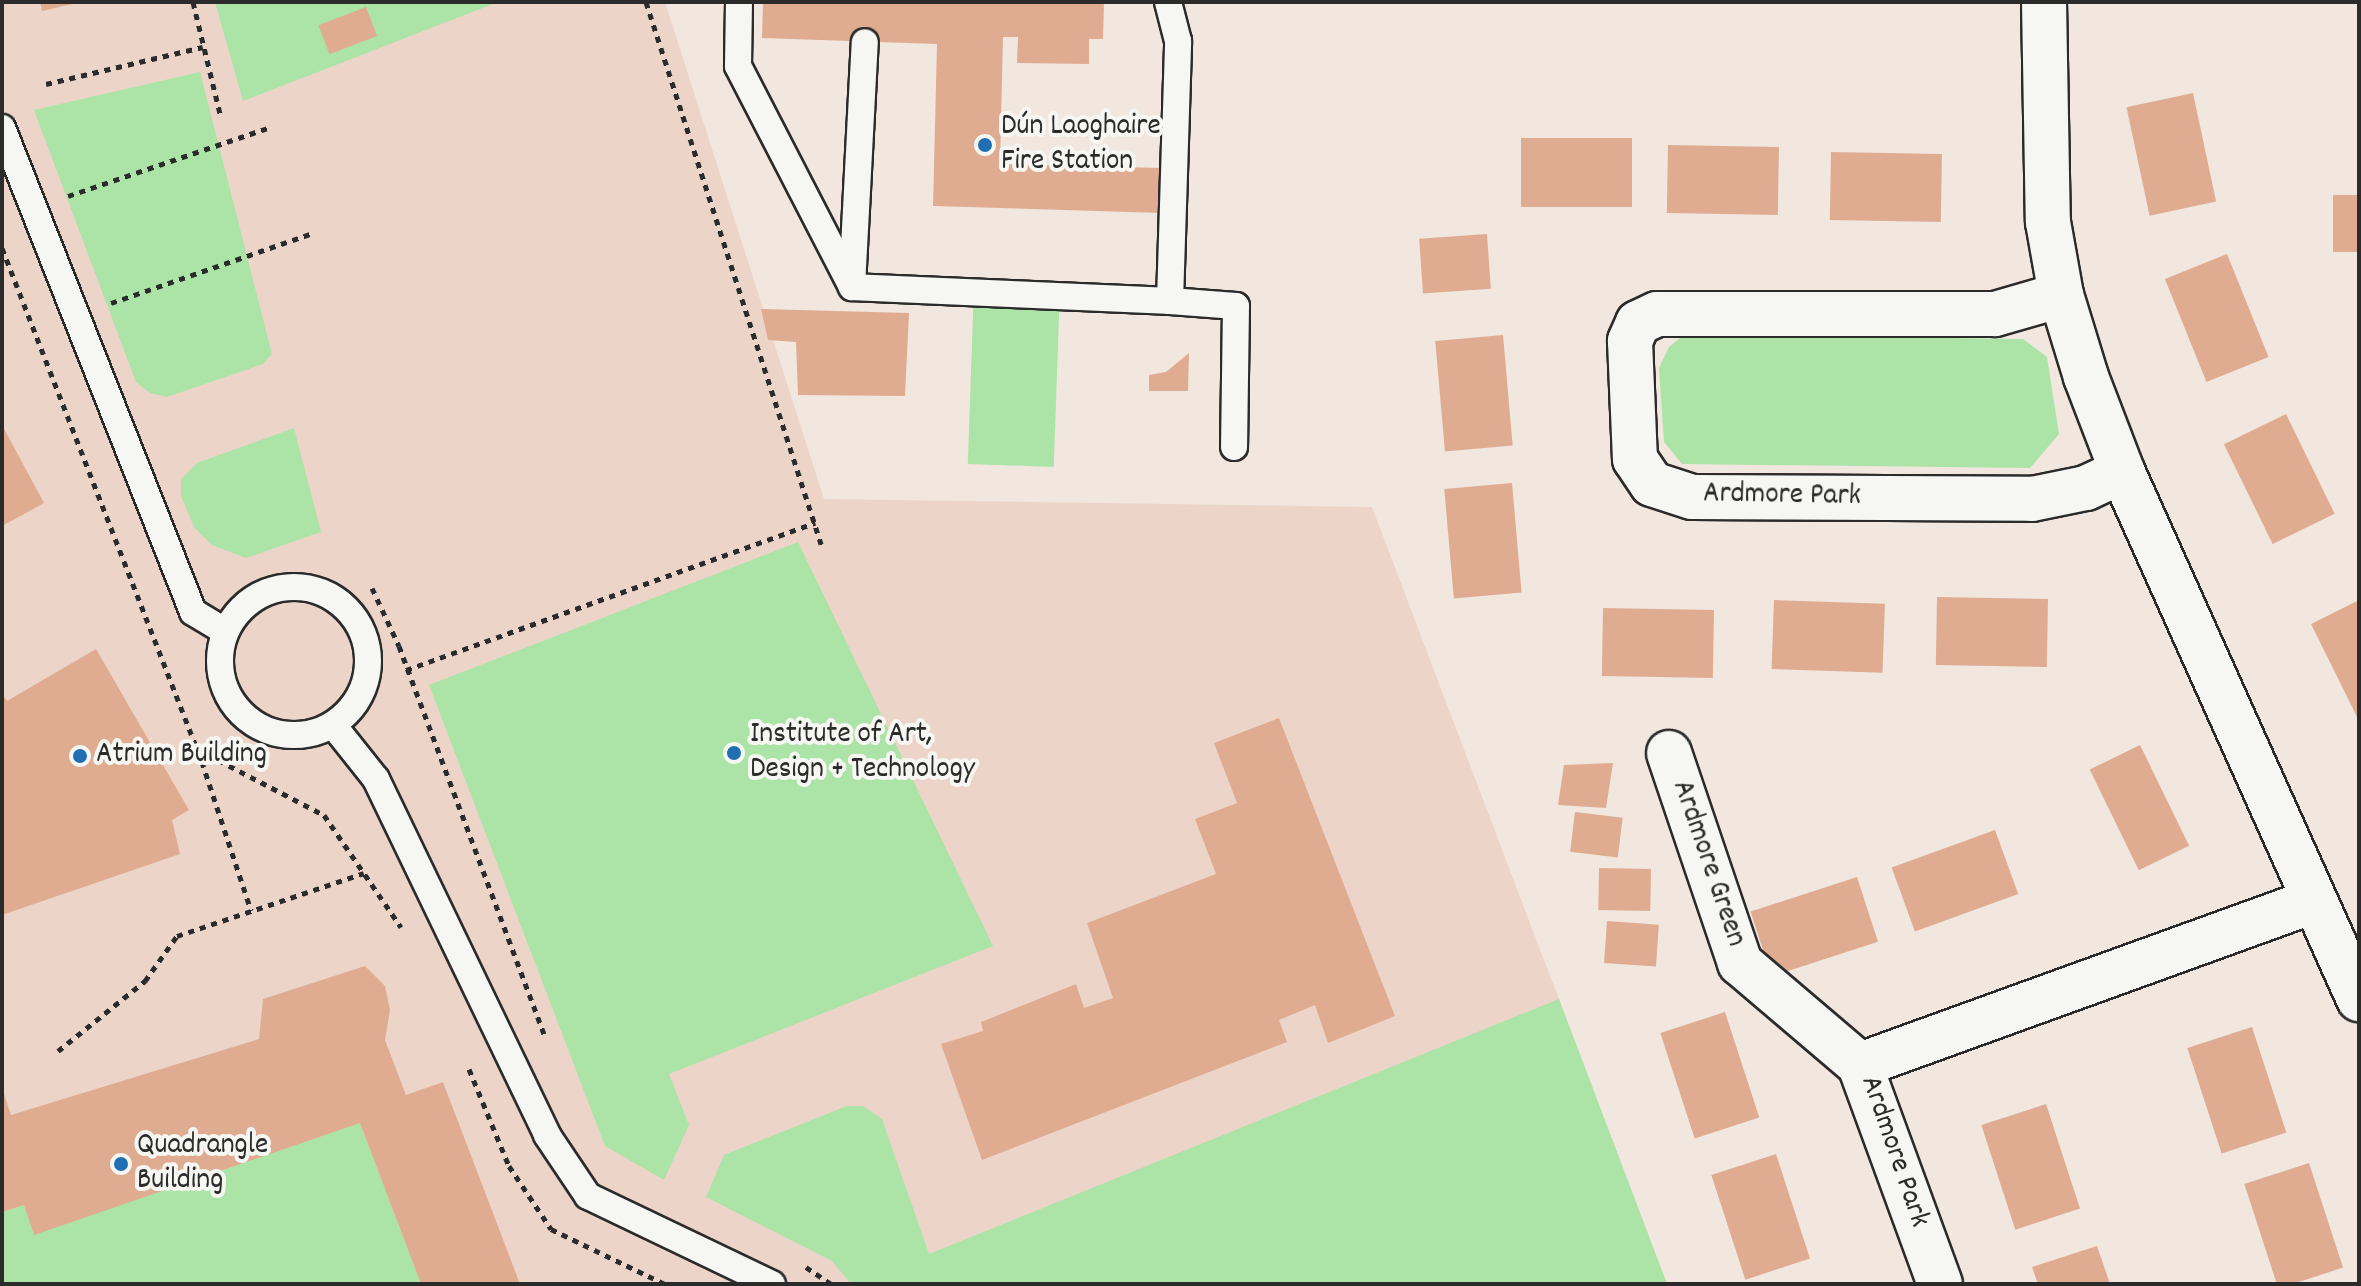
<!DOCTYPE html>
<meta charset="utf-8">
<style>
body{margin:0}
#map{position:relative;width:2361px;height:1286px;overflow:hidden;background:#f1e7df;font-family:Dekko,sans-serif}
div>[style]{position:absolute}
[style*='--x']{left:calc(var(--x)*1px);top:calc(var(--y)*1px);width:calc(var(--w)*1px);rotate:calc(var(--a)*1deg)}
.built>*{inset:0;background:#ecd5c8}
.green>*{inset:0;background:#ace3a7;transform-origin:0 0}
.building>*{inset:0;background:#dfac92;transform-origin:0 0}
.path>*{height:5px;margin-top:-2.5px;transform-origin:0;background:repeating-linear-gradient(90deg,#2b2b2b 0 6px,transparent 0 12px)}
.roads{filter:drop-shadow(2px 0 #2b2b2b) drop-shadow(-2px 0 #2b2b2b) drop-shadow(0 2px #2b2b2b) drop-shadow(0 -2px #2b2b2b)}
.lane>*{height:26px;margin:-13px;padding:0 13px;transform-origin:13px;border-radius:13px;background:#f6f6f2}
.lane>.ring{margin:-13px;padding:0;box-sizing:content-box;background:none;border:26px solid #f6f6f2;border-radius:50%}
.street>*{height:44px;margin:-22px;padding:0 22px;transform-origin:22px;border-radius:22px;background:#f6f6f2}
.dots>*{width:22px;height:22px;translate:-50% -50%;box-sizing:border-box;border:4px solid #f6f6f2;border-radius:50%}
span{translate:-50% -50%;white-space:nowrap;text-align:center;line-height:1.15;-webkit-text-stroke:8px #f6f6f2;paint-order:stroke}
.poi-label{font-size:30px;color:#2b2b2b}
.left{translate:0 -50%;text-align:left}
.street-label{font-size:30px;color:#2b2b2b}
.frame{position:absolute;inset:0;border:4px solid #2b2b2b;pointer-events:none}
</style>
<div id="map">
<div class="built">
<i style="clip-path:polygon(2px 2px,665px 2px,824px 499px,1372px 507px,1667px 1284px,2px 1284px)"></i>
</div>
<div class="green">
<i style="clip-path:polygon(215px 2px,498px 2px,243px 101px)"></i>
<i style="clip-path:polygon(200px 72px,272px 354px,263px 364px,167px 397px,150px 393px,136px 382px,34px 110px)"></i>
<i style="left:974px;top:286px;width:86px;height:178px;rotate:2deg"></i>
<i style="clip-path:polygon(1685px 334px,2023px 339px,2047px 357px,2059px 434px,2030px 468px,1682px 464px,1664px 442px,1659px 368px,1669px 347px)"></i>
<i style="clip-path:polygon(294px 428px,321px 532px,246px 558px,212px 545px,194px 527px,181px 496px,181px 479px,197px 463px)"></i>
<i style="clip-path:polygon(798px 542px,993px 946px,669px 1074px,689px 1125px,664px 1180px,605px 1146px,429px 685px)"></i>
<i style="clip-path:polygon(1559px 999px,1667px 1284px,851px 1284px,832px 1261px,706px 1197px,724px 1155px,847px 1106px,863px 1106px,882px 1119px,929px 1254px)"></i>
<i style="clip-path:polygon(360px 1123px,421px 1284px,2px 1284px,2px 1212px,24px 1205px,34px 1234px)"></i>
</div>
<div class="building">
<i style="clip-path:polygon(40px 2px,77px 2px,77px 3px,42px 11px)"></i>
<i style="clip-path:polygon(763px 2px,1104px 2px,1103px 39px,1089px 39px,1089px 64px,1017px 63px,1018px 37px,1003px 37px,1000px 164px,1163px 168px,1161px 213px,933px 206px,937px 44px,762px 38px)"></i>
<i style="left:366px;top:7px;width:31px;height:51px;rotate:69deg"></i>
<i style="left:2193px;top:93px;width:111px;height:68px;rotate:78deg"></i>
<i style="left:1521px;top:138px;width:111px;height:69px"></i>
<i style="left:1668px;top:145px;width:111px;height:68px;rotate:1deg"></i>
<i style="left:1831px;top:152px;width:111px;height:68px;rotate:1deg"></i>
<i style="left:2333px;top:195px;width:26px;height:57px"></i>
<i style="left:1487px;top:234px;width:55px;height:68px;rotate:86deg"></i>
<i style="left:2227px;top:254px;width:111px;height:67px;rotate:68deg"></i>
<i style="clip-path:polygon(761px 309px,909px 313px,905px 396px,798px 395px,796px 342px,768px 340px)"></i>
<i style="left:1503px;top:335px;width:111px;height:68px;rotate:85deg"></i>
<i style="clip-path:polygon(1189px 353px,1188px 391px,1149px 391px,1149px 375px,1166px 372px)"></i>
<i style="left:2286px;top:414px;width:111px;height:69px;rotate:64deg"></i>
<i style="clip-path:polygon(2px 425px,44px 503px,2px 526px)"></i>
<i style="left:1512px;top:483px;width:110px;height:68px;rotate:85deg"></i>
<i style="left:1937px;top:597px;width:111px;height:68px;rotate:1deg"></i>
<i style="left:1774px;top:600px;width:111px;height:69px;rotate:2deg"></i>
<i style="clip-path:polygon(2359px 600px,2359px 721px,2311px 624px)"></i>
<i style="left:1603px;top:608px;width:111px;height:68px;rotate:1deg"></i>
<i style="clip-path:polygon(96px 649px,189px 810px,172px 820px,180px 854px,2px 915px,2px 694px,7px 701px)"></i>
<i style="clip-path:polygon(1279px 718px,1395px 1016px,1328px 1043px,1315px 1005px,1279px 1020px,1287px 1042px,982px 1160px,941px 1044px,983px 1031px,981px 1022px,1076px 984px,1084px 1008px,1113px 998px,1087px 923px,1216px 874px,1195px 819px,1237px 803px,1214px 743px)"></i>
<i style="left:2140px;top:745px;width:112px;height:56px;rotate:64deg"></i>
<i style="clip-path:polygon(1613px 763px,1606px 808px,1558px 805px,1564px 765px)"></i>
<i style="left:1575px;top:812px;width:48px;height:40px;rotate:7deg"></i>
<i style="left:1995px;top:830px;width:68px;height:110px;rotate:70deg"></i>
<i style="left:1651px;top:869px;width:42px;height:52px;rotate:91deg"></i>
<i style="left:1857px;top:877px;width:68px;height:112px;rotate:72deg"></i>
<i style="left:1607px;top:921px;width:52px;height:42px;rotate:4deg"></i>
<i style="clip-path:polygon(365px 966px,385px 986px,390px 1010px,385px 1040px,406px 1095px,443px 1082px,520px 1284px,421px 1284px,360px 1123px,34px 1235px,24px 1205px,2px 1212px,2px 1088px,11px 1115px,259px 1039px,263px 999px)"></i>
<i style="left:1725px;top:1012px;width:111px;height:68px;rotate:72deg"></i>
<i style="left:2252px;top:1027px;width:111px;height:68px;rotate:72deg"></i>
<i style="left:2046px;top:1104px;width:110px;height:68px;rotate:72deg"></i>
<i style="left:1776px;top:1154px;width:110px;height:68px;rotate:72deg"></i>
<i style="left:2309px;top:1163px;width:110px;height:68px;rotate:72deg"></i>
<i style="clip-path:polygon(2097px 1246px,2110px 1284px,2038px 1284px,2032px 1267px)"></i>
</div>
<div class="path">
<i style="--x:193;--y:2;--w:119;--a:76.4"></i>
<i style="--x:646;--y:2;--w:573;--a:72.1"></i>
<i style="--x:46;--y:84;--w:161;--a:-13.3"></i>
<i style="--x:68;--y:196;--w:214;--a:-18.8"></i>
<i style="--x:2;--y:248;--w:538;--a:68.73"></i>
<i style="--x:197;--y:749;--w:143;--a:27.5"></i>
<i style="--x:324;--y:815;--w:136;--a:55.5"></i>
<i style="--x:111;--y:303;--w:211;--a:-19.1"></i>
<i style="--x:372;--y:588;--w:64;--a:65"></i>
<i style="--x:399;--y:646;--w:414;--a:69.5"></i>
<i style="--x:406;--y:670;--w:435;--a:-19.8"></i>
<i style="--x:198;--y:750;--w:169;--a:71.7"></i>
<i style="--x:58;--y:1051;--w:112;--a:-38.8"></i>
<i style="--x:145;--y:981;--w:55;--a:-54.6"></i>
<i style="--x:177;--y:936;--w:197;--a:-18.6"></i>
<i style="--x:469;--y:1069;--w:105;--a:67.6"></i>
<i style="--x:509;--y:1166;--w:76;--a:56.3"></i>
<i style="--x:551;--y:1229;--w:127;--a:25.8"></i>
<i style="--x:806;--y:1267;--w:30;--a:34"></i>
</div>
<div class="roads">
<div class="lane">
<i style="--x:739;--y:2;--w:64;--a:90.9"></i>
<i style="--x:738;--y:66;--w:249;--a:62.7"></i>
<i style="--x:852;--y:287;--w:318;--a:2.5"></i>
<i style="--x:1170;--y:301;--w:260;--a:-88.2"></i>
<i style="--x:1178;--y:41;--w:40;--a:-104.4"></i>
<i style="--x:2;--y:128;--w:520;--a:68.46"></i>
<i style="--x:193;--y:612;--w:37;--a:31"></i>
<i style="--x:852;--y:286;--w:244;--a:-87"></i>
<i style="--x:1170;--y:301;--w:66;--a:4.3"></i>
<i style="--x:1236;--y:306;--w:141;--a:90.8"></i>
<i class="ring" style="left:220px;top:587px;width:122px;height:122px"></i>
<i style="--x:333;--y:725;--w:69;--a:51.5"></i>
<i style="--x:376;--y:779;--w:395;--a:64.3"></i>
<i style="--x:547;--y:1135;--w:73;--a:56.1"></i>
<i style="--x:588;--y:1196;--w:204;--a:25.6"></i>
</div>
<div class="street">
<i style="--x:2044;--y:2;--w:220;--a:89"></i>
<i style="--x:2048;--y:222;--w:74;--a:79.9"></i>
<i style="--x:2061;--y:295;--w:86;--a:73"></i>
<i style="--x:2086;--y:377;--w:101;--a:69"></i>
<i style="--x:2122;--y:471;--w:579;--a:65.83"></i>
<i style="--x:2061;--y:295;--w:69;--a:163.9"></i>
<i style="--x:1995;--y:314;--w:338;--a:180"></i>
<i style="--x:1657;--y:314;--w:21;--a:155"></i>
<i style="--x:1638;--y:323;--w:20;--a:114"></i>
<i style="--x:1630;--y:341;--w:118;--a:87.6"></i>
<i style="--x:1635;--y:459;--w:30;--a:56"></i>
<i style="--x:1652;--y:484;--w:42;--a:18"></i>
<i style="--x:1692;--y:497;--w:340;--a:0.3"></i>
<i style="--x:2032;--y:499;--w:55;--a:-11.5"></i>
<i style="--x:2086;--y:488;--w:40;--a:-25"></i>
<i style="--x:1669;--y:753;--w:222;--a:71.3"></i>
<i style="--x:1740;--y:963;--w:157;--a:40.4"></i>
<i style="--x:1940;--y:1284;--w:233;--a:-110.1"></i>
<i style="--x:1860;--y:1065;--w:481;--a:-19.9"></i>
</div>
</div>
<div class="dots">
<i style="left:985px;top:145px;background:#1f6fb2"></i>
<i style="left:734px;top:753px;background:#1f6fb2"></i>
<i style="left:80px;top:756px;background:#1f6fb2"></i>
<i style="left:121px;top:1164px;background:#1f6fb2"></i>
</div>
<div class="poi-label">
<span class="left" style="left:1001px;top:145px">Dún Laoghaire<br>Fire Station</span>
<span class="left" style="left:750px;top:753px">Institute of Art,<br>Design + Technology</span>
<span class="left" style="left:96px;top:756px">Atrium Building</span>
<span class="left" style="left:137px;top:1164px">Quadrangle<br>Building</span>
</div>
<div class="street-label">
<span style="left:1782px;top:497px;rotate:1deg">Ardmore Park</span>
<span style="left:1707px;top:864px;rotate:71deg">Ardmore Green</span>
<span style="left:1893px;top:1152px;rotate:71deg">Ardmore Park</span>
</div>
<div class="frame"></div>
</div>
